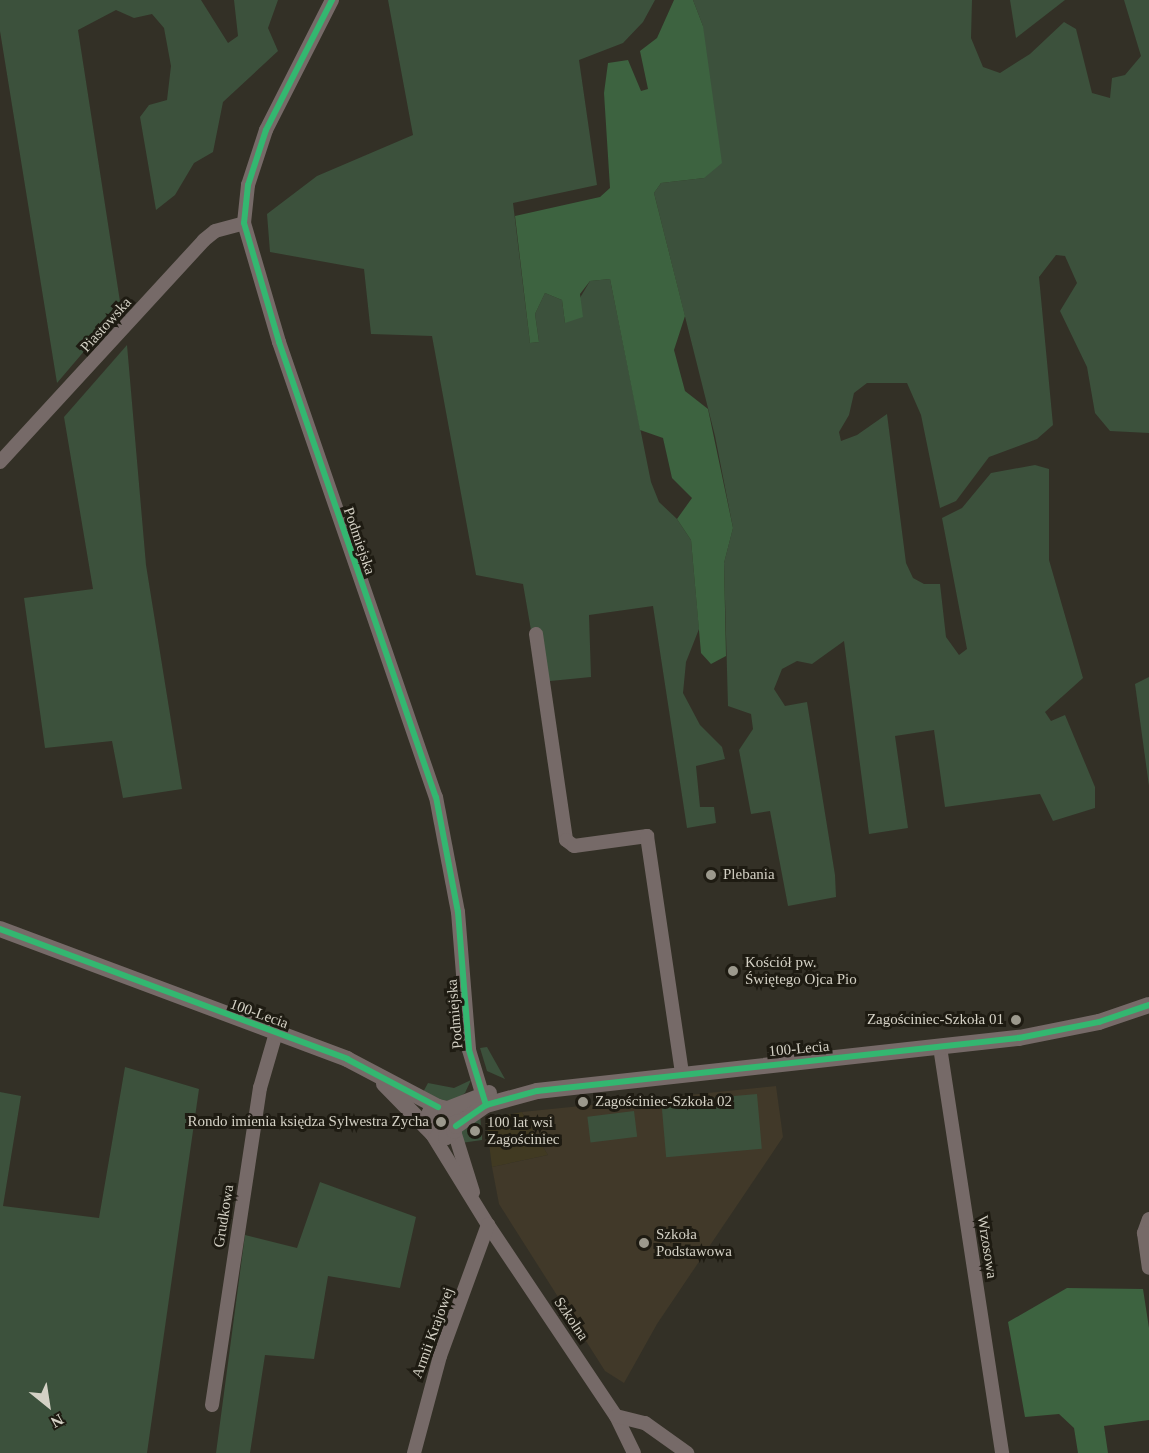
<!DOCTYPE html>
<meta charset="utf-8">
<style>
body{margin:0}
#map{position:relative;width:1149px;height:1453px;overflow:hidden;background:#333026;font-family:Georgia,serif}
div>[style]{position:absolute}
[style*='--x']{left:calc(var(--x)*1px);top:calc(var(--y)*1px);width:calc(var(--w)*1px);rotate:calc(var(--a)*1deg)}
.built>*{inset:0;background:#413a22}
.education>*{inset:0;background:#413929}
.green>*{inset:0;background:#3c513c;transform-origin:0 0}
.forest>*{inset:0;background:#3d6340}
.minor>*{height:14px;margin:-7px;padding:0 7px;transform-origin:7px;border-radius:7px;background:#766a68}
.tertiary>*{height:16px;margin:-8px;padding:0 8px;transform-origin:8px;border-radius:8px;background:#766a68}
.cycleway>*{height:6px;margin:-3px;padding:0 3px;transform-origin:3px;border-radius:3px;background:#33b770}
.dots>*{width:16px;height:16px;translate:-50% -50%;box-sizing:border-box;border:3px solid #1e1b12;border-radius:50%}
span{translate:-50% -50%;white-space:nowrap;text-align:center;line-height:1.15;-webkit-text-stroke:6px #1e1b12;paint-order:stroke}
.street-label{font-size:15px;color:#d4d1c5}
.poi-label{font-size:15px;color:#d4d1c5}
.left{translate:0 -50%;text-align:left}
.right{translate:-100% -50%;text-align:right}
.north{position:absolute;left:18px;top:1375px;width:60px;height:60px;-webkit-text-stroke:4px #1e1b12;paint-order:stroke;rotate:150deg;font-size:16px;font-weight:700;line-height:24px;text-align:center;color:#d4d1c5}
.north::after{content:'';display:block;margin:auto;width:21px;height:27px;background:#d4d1c5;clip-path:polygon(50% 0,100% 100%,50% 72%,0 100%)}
</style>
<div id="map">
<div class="built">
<i style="clip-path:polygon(522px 1112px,548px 1155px,492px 1167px,486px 1119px)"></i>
</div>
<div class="education">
<i style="clip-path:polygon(776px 1086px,783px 1137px,657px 1324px,624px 1383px,605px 1371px,499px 1204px,492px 1167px,548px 1155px,522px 1112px)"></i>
</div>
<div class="green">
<i style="clip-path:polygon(0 0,201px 0,228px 43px,238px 36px,234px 0,278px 0,268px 28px,278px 51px,223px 102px,213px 152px,194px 163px,175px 195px,156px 210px,140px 117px,149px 105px,167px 100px,171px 66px,164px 28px,152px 14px,134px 18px,116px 10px,78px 30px,121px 308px,57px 383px,0 31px)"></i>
<i style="clip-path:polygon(388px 0,655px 0,643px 22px,623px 43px,579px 60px,597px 185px,513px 203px,530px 343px,539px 342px,535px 314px,545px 293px,562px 300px,565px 323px,590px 281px,610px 279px,651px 482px,659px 502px,677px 519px,691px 540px,699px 629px,686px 662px,683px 693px,700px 725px,722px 747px,725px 759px,696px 766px,700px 807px,714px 807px,716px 823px,687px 828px,653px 606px,589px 615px,591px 677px,540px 682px,523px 584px,476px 575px,432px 336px,371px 334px,364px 269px,270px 252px,267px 214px,317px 176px,413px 135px)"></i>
<i style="clip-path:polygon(693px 0,972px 0,971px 38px,983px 67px,1000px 73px,1030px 54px,1064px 22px,1076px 29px,1092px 93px,1110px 98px,1112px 78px,1125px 75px,1141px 56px,1124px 0,1149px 0,1149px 433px,1110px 431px,1095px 413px,1087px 367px,1060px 311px,1077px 283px,1065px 256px,1056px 255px,1039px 277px,1053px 425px,1037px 439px,989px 457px,956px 501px,940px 508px,921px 415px,907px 383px,867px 383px,854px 393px,849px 415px,839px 432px,841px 441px,857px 435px,887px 414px,906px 563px,913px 578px,924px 584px,940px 584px,946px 637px,959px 655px,967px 649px,942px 518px,962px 508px,991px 473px,1035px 465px,1049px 469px,1049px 560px,1083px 678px,1045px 712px,1051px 721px,1065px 715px,1095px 787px,1095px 808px,1053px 821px,1040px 794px,945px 807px,934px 730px,895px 736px,908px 828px,869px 834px,844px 641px,812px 664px,797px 661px,782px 669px,774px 689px,785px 706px,807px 702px,835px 875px,836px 897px,788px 906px,770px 811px,751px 814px,739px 750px,753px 729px,751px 714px,728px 706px,724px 563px,733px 528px,715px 436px,654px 193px,661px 183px,704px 178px,703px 26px)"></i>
<i style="clip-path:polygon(1010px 0,1065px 0,1016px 38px)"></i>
<i style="clip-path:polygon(127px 345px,146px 565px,182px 789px,123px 798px,112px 741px,45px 748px,24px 598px,93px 589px,64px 417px)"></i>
<i style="clip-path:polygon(1149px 677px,1149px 786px,1135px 684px)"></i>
<i style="clip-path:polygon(487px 1047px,505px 1079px,487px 1071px,480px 1048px)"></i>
<i style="clip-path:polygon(125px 1067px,199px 1089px,147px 1453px,0 1453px,0 1092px,21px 1096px,3px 1206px,99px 1218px)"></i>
<i style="clip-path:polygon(471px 1080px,465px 1093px,455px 1100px,441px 1101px,422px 1094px,428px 1083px,454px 1088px)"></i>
<i style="left:757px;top:1094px;width:55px;height:96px;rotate:85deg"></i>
<i style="left:634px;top:1111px;width:26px;height:47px;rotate:83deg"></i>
<i style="clip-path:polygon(480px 1113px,481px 1127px,472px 1129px,472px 1135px,482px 1134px,482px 1140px,461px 1143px,461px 1132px)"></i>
<i style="clip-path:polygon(320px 1182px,416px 1217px,400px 1288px,328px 1276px,314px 1359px,265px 1355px,250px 1453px,216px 1453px,245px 1235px,297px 1248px)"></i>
</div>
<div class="forest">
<i style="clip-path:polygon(674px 0,693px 0,703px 26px,722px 163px,704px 178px,661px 183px,654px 193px,685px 316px,674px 350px,685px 391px,708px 409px,733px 528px,724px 563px,726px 656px,711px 664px,701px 653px,691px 540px,677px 519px,692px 498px,672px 478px,663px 438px,640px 430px,610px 279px,590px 281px,580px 294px,583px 317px,565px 323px,562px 300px,545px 293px,535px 314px,539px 342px,530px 343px,515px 216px,600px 197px,610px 188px,604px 93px,608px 63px,628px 60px,641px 91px,648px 89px,640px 51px,657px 38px)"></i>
<i style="clip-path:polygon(1067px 1288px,1143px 1289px,1149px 1328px,1149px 1420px,1104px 1426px,1108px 1453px,1078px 1453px,1074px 1428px,1059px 1414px,1025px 1417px,1008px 1322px)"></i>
</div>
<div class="minor">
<i style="--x:332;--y:0;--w:146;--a:116.9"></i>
<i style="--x:266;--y:130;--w:58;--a:108.1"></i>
<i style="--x:248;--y:185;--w:38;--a:96"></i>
<i style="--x:244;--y:223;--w:124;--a:73.6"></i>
<i style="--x:279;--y:342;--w:481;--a:71"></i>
<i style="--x:436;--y:797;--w:117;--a:79.2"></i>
<i style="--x:458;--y:912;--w:138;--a:85.4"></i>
<i style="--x:469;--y:1050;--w:55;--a:73.2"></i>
<i style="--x:0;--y:462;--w:301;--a:-47.4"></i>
<i style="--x:204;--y:240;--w:14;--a:-39"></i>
<i style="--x:215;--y:231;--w:30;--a:-15"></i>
<i style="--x:536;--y:634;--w:208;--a:81.7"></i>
<i style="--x:566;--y:840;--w:10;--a:37"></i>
<i style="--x:574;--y:846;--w:74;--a:-7.8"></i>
<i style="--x:647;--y:836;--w:240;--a:81.6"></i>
<i style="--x:940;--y:1047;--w:411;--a:81.3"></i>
<i style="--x:454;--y:1131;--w:64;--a:72.7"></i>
<i style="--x:432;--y:1134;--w:107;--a:58.4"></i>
<i style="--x:488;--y:1225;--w:230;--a:56.2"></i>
<i style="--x:616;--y:1416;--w:41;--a:64.1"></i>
<i style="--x:1149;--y:1219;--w:15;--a:110"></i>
<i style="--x:1144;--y:1233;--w:35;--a:82"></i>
<i style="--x:212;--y:1405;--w:321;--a:-81.4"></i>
<i style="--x:260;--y:1088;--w:57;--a:-73.8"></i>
<i style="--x:616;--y:1416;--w:30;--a:14"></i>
<i style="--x:645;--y:1423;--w:52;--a:35.5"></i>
<i style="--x:414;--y:1453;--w:100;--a:-75"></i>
<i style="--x:440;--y:1356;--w:140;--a:-69.9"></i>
</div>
<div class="tertiary">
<i style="--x:0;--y:929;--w:371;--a:20.5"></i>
<i style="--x:347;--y:1059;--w:103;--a:27.8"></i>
<i style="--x:384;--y:1084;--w:74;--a:45.5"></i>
<i style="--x:436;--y:1137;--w:10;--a:0"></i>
<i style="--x:446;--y:1137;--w:10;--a:-37"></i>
<i style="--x:454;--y:1131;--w:15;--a:-86"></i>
<i style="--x:455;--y:1116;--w:10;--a:-135"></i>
<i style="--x:448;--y:1109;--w:10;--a:-169"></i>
<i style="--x:438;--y:1107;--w:9;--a:148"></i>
<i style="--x:430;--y:1112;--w:15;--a:106"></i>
<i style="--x:448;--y:1109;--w:44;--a:-21.3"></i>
<i style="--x:456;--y:1126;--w:37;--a:-35"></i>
<i style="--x:486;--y:1105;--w:53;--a:-15.4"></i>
<i style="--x:537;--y:1091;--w:485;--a:-6.3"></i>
<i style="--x:1019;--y:1038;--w:82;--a:-11.3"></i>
<i style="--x:1099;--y:1022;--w:53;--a:-18.8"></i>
</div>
<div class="cycleway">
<i style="--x:332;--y:0;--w:146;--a:116.9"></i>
<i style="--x:266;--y:130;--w:58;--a:108.1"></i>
<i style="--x:248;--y:185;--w:38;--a:96"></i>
<i style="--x:244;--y:223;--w:124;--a:73.6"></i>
<i style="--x:279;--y:342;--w:481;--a:71"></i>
<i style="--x:436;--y:797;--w:117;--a:79.2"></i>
<i style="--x:458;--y:912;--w:138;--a:85.4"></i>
<i style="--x:469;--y:1050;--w:58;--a:72.8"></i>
<i style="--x:0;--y:929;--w:371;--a:20.5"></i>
<i style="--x:347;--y:1059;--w:103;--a:27.8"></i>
<i style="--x:456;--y:1126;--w:37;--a:-35"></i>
<i style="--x:486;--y:1105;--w:53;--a:-15.4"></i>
<i style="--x:537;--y:1091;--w:485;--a:-6.3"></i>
<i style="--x:1019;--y:1038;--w:82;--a:-11.3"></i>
<i style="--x:1099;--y:1022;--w:53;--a:-18.8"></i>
</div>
<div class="dots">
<i style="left:711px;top:875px;background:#9c998d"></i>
<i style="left:733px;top:971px;background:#9c998d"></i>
<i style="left:1016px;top:1020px;background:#9c998d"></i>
<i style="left:583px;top:1102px;background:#9c998d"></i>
<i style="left:441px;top:1122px;background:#9c998d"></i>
<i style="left:475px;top:1131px;background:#9c998d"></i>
<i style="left:644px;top:1243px;background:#9c998d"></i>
</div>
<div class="street-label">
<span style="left:106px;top:325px;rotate:-48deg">Piastowska</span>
<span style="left:359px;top:541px;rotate:71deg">Podmiejska</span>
<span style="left:259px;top:1014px;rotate:20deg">100-Lecia</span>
<span style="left:455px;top:1014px;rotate:-95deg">Podmiejska</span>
<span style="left:799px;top:1049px;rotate:-5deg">100-Lecia</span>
<span style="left:224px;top:1216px;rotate:-81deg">Grudkowa</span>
<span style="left:987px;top:1247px;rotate:81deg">Wrzosowa</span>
<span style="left:571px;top:1319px;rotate:56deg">Szkolna</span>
<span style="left:433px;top:1333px;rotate:-70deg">Armii Krajowej</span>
</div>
<div class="poi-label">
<span class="left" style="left:723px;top:875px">Plebania</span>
<span class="left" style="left:745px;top:971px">Kościół pw.<br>Świętego Ojca Pio</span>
<span class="right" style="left:1004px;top:1020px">Zagościniec-Szkoła 01</span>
<span class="left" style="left:595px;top:1102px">Zagościniec-Szkoła 02</span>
<span class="right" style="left:429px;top:1122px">Rondo imienia księdza Sylwestra Zycha</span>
<span class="left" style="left:487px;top:1131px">100 lat wsi<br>Zagościniec</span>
<span class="left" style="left:656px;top:1243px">Szkoła<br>Podstawowa</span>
</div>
<div class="north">N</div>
</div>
